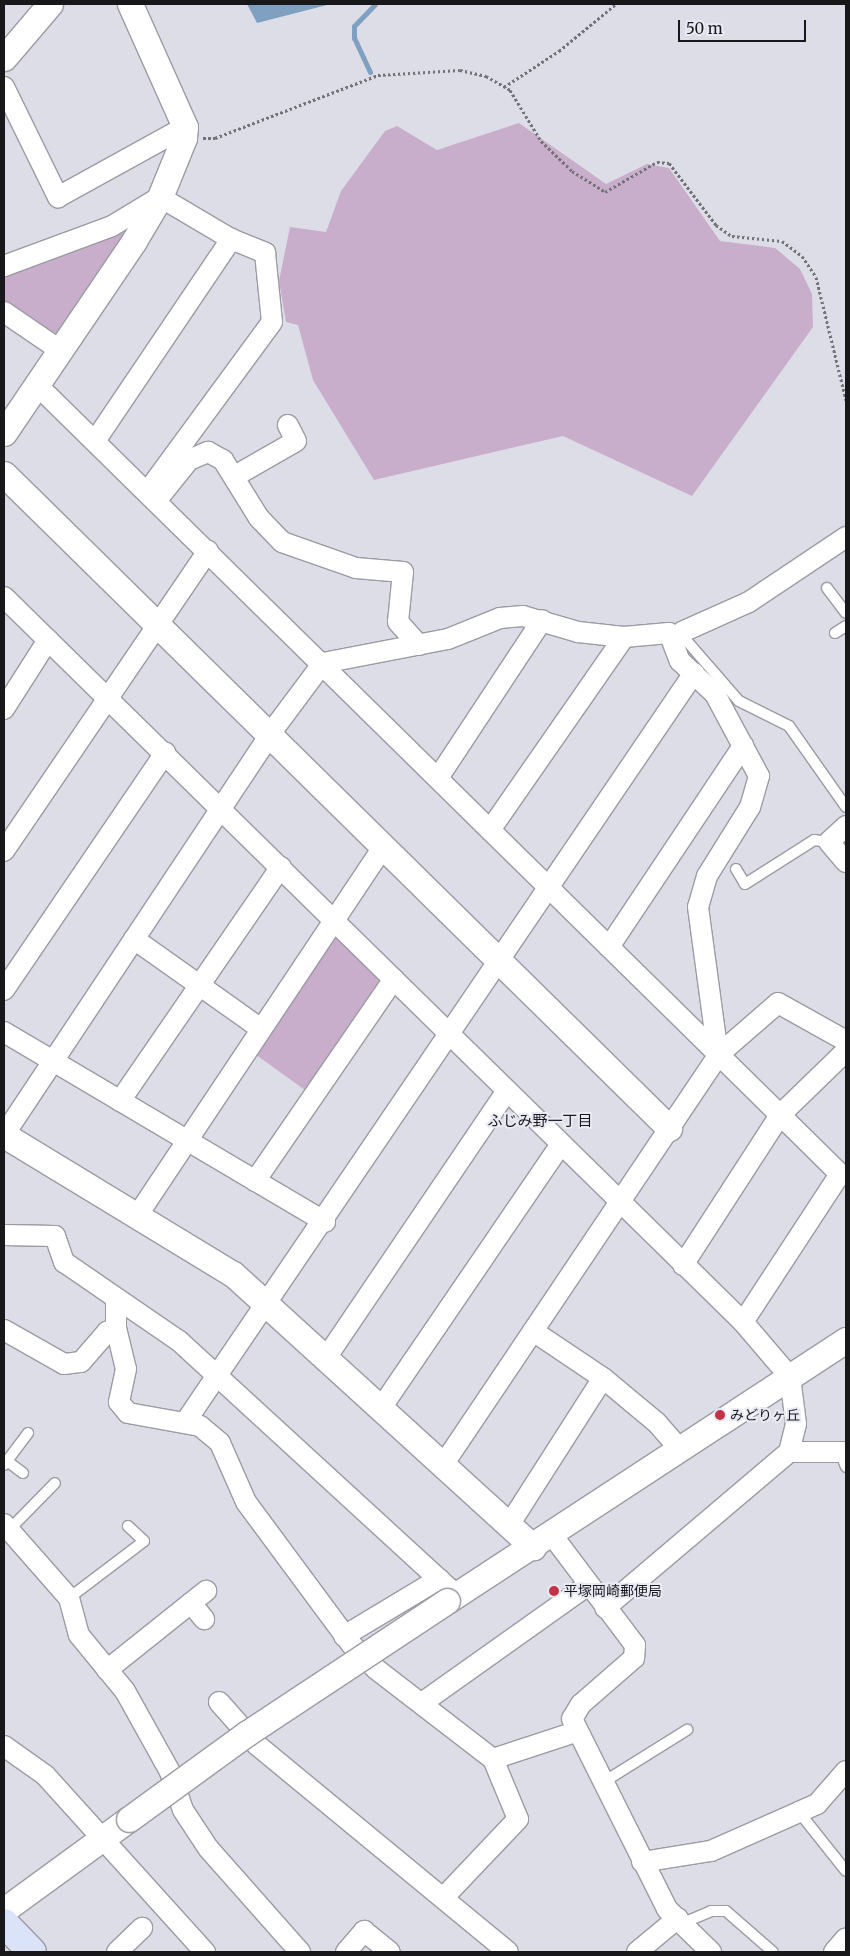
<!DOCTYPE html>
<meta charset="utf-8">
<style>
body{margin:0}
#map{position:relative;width:850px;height:1956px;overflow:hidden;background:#dddde7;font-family:Merriweather,"Noto Sans JP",serif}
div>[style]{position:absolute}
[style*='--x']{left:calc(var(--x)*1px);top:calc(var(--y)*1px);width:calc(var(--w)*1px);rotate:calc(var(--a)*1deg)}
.green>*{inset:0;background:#c8aecb}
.water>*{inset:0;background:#7fa0c1}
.stream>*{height:5px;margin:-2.5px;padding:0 2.5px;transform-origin:2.5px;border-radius:2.5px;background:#7fa0c1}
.path>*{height:3px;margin-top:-1.5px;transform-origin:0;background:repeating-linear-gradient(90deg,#727278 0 2.5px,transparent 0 5px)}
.roads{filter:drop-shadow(1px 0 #9b9ba4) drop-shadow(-1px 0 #9b9ba4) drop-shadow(0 1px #9b9ba4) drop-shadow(0 -1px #9b9ba4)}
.service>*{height:10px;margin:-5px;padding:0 5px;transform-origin:5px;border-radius:5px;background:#fff}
.minor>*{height:20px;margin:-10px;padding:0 10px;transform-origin:10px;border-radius:10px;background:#fff}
.tertiary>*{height:25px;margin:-12.5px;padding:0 12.5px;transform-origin:12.5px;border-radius:12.5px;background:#fff}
.primary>*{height:28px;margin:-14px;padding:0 14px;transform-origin:14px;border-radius:14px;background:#dae3f8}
.bridges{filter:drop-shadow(1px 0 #9b9ba4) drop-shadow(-1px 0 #9b9ba4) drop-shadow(0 1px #9b9ba4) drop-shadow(0 -1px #9b9ba4)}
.tertiary-bridge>*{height:25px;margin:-12.5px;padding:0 12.5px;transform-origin:12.5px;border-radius:12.5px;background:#fff}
.dots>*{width:14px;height:14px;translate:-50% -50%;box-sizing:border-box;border:2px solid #eaeaf5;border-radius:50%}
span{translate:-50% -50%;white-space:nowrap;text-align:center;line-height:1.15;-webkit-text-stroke:4px #eaeaf5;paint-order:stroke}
.poi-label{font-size:14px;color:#18181b}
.left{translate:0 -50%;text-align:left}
.neighbourhood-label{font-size:15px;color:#18181b}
.frame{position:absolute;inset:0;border:5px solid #18181b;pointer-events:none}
.scale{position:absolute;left:678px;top:20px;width:128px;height:22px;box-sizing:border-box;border:2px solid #18181b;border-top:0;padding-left:6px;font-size:15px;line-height:18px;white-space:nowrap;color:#18181b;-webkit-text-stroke:4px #eaeaf5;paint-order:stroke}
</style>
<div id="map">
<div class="green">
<i style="clip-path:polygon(519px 123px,606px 184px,647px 164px,669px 168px,720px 241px,775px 248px,800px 269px,812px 294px,813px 327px,692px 496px,563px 436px,374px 480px,313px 380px,298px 325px,286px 322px,279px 281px,290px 227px,326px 232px,341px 191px,385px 131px,397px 126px,437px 150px)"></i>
<i style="clip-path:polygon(119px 225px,125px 239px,61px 331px,49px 337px,4px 307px,4px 272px)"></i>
<i style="clip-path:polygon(337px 934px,382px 981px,309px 1093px,255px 1054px)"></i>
</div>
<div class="water">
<i style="clip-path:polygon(247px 4px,331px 4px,257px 23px)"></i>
</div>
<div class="stream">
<i style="--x:370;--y:72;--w:38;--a:-115"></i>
<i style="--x:354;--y:38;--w:12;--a:-90"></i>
<i style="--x:354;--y:26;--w:30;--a:-46"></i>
</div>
<div class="path">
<i style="--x:504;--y:87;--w:66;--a:-33.2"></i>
<i style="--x:559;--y:51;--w:74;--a:-39.5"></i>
<i style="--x:203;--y:138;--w:12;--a:0"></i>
<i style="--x:215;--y:138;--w:175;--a:-21.1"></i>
<i style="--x:378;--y:75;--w:82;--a:-3.5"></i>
<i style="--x:460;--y:70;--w:27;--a:13"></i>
<i style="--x:486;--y:76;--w:28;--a:30"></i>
<i style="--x:510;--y:90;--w:60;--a:58.7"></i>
<i style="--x:541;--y:141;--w:43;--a:44.1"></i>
<i style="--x:572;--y:171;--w:39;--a:32"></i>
<i style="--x:605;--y:192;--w:60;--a:-30"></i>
<i style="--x:657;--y:162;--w:12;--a:5"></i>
<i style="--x:669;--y:163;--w:78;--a:52.8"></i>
<i style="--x:716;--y:225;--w:19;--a:35"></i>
<i style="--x:732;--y:236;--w:50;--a:5.7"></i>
<i style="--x:782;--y:241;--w:25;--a:37"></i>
<i style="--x:802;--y:256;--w:25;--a:56"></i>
<i style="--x:816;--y:277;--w:127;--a:76.3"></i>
</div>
<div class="roads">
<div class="service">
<i style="--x:827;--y:588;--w:31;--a:53"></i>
<i style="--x:679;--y:632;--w:91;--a:49"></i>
<i style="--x:739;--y:701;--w:56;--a:26.6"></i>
<i style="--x:789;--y:726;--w:99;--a:54.9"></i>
<i style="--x:835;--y:633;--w:13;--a:-32"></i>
<i style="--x:736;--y:869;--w:17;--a:59"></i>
<i style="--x:745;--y:884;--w:82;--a:-32.5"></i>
<i style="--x:814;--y:840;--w:15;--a:8"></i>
<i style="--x:840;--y:1452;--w:16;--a:68"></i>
<i style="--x:7;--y:1461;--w:20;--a:37"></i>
<i style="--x:4;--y:1465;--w:40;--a:-53"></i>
<i style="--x:10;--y:1529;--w:64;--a:-45.6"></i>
<i style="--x:69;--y:1598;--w:94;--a:-37.2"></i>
<i style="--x:144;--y:1541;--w:22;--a:-137"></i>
<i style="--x:605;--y:1781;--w:97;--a:-31.9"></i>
<i style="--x:799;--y:1812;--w:75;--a:51.5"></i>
<i style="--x:683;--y:1923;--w:30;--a:-23"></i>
<i style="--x:711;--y:1911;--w:15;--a:0"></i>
<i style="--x:726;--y:1911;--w:62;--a:41.1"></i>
</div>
<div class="minor">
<i style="--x:4;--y:87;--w:123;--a:63.9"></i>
<i style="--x:58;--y:197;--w:145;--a:-28.9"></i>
<i style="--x:4;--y:266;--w:115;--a:-20.3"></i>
<i style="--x:112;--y:226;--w:56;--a:-31.1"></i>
<i style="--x:160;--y:197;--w:82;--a:30.6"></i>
<i style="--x:231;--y:239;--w:37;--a:22"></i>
<i style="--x:265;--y:253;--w:69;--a:84.2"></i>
<i style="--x:272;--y:322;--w:211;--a:126.3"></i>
<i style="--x:4;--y:312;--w:65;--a:34.4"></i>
<i style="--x:36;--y:384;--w:1122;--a:44.49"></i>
<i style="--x:836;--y:1170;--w:7;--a:74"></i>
<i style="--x:838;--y:1177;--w:173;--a:123.2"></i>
<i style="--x:95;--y:441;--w:244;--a:-56"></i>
<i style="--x:235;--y:476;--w:70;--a:-29.8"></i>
<i style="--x:296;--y:441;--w:18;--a:-117"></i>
<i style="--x:156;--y:501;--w:53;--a:-51.2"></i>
<i style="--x:189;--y:460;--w:21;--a:-23"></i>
<i style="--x:208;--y:452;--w:17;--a:28"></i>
<i style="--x:223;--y:460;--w:68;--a:58.2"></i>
<i style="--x:259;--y:518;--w:33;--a:46"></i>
<i style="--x:282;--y:542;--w:78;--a:19.4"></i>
<i style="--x:356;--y:568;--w:47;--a:4.9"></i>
<i style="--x:403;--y:572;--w:50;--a:95.7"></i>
<i style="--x:398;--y:622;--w:31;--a:48"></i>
<i style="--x:4;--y:597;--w:1035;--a:44.45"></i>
<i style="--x:743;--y:1322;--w:72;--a:49.5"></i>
<i style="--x:790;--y:1377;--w:47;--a:82.7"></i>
<i style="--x:796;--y:1424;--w:29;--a:104"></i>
<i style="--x:789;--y:1452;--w:241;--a:139.7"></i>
<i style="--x:682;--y:632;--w:73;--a:-24.1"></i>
<i style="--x:749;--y:602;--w:117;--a:-33.8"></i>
<i style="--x:4;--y:709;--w:82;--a:-57.5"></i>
<i style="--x:438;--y:778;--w:189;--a:-56.6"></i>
<i style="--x:846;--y:826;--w:23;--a:137"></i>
<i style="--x:829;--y:842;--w:26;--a:50"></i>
<i style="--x:490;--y:830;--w:235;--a:-55.2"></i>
<i style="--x:4;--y:851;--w:363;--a:-55.8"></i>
<i style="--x:134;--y:939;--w:156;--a:35.3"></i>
<i style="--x:609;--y:947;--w:242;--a:-56.3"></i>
<i style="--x:4;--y:990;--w:287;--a:-55.8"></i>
<i style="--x:4;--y:1032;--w:373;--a:30.6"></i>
<i style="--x:120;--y:1101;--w:284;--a:-55.5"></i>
<i style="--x:4;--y:1135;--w:481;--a:-56.4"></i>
<i style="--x:270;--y:734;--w:89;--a:-53.3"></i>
<i style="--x:323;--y:663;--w:127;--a:-10.9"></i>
<i style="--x:448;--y:639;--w:56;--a:-22"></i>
<i style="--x:500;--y:618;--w:23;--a:-5"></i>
<i style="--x:523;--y:616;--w:57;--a:16.2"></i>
<i style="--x:578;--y:632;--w:46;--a:6.2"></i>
<i style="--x:624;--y:637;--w:45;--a:-5.1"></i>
<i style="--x:669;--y:633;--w:30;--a:69"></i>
<i style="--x:680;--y:661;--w:48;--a:43.3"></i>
<i style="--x:715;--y:694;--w:93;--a:61.8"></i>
<i style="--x:759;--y:776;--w:32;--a:106"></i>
<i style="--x:750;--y:807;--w:81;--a:121.9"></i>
<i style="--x:707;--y:876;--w:32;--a:106"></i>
<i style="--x:698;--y:907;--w:149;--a:82.3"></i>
<i style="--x:255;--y:1181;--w:245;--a:-55.5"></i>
<i style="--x:139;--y:1213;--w:440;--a:-56.3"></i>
<i style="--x:4;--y:1235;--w:51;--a:1.1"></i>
<i style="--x:55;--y:1236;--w:28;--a:71"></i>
<i style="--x:64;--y:1262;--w:140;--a:34.5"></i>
<i style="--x:179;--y:1341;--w:376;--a:42.5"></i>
<i style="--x:683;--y:1265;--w:179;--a:-57.1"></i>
<i style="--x:780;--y:1115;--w:92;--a:-44.1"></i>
<i style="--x:116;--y:1300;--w:28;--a:90"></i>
<i style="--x:116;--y:1328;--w:42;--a:76.3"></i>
<i style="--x:126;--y:1369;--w:34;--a:102"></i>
<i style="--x:119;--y:1402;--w:14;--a:51"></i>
<i style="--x:128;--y:1413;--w:73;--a:10.2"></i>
<i style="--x:200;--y:1426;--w:26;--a:40"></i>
<i style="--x:220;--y:1443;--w:64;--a:66.2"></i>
<i style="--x:246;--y:1502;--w:178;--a:53.5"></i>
<i style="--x:352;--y:1645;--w:34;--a:45"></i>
<i style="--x:376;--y:1669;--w:148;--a:37.6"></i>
<i style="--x:493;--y:1759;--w:65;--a:67.4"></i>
<i style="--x:518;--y:1819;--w:109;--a:133.5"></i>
<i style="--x:4;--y:1330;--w:69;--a:29.5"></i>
<i style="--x:64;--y:1364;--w:17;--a:-7"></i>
<i style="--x:81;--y:1362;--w:40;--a:-49"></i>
<i style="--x:107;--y:1332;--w:10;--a:-24"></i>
<i style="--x:533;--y:1331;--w:84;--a:33.9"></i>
<i style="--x:603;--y:1378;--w:70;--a:39.8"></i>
<i style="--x:657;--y:1423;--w:35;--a:49"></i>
<i style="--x:326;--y:1358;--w:323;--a:-55.9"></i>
<i style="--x:381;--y:1408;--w:320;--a:-55.7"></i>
<i style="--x:186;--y:1421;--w:904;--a:-55.82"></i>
<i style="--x:789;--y:1452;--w:57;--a:0"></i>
<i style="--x:443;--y:1465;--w:494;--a:-56.1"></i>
<i style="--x:718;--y:1055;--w:79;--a:-40.9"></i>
<i style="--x:778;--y:1003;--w:78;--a:29.2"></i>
<i style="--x:4;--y:1524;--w:98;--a:48.7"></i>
<i style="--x:69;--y:1598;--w:38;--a:75"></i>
<i style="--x:79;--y:1635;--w:72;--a:50.6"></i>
<i style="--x:125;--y:1691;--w:93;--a:60.9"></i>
<i style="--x:170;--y:1772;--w:40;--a:71.1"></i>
<i style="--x:183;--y:1810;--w:45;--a:56.7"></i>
<i style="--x:208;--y:1848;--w:139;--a:48.5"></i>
<i style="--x:509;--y:1525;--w:174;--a:-57.4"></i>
<i style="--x:552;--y:1535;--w:138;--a:53"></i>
<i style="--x:635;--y:1645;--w:13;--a:94"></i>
<i style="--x:634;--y:1658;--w:70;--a:139"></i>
<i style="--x:581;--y:1704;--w:17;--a:121"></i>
<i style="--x:572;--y:1719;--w:212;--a:63.4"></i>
<i style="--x:667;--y:1909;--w:62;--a:44.3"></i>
<i style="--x:191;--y:1603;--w:21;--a:51"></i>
<i style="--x:344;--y:1636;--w:111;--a:-31"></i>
<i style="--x:107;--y:1670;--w:127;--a:-38.6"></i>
<i style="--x:219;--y:1702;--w:57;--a:48.5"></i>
<i style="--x:257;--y:1745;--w:325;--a:39.5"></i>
<i style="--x:422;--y:1703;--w:204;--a:-35.4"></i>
<i style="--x:4;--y:1746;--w:50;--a:35.3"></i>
<i style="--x:45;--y:1775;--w:239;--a:47.9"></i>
<i style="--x:493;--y:1759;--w:89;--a:-18.2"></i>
<i style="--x:642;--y:1862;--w:70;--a:-9.1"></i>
<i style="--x:711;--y:1851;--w:96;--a:-23.9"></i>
<i style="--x:799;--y:1812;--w:20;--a:-24"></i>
<i style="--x:817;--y:1804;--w:44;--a:-48.7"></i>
<i style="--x:117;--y:1952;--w:35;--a:-44"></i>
<i style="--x:346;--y:1952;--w:28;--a:-49"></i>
<i style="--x:364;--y:1931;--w:33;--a:39"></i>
<i style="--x:637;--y:1952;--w:53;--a:-39.7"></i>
<i style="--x:834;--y:1952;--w:18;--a:-49"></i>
</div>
<div class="tertiary">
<i style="--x:4;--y:58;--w:71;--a:-49.6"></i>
<i style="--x:4;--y:433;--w:232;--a:-55.9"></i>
<i style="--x:134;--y:241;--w:51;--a:-59.4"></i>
<i style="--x:160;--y:197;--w:64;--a:-67.9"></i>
<i style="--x:184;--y:138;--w:11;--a:-85"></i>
<i style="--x:185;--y:127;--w:135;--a:-114.1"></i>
<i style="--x:4;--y:474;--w:933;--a:44.52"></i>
<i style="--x:4;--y:1135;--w:268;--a:31.3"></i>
<i style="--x:233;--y:1274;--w:406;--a:42.3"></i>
<i style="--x:447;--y:1601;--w:477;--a:-33.2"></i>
<i style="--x:4;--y:1910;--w:155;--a:-36.1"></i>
</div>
<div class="primary">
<i style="--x:4;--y:1923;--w:40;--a:46"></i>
</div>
</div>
<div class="bridges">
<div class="tertiary-bridge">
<i style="--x:129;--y:1819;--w:145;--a:-36"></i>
<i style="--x:246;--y:1734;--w:241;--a:-33.5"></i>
</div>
</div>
<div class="dots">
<i style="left:720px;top:1415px;background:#c33246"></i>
<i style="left:554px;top:1591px;background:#c33246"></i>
</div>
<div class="poi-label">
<span class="left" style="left:730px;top:1415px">みどりヶ丘</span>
<span class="left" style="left:564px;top:1591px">平塚岡崎郵便局</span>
</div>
<div class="neighbourhood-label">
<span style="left:540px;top:1121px">ふじみ野一丁目</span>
</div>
<div class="frame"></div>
<div class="scale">50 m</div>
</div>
